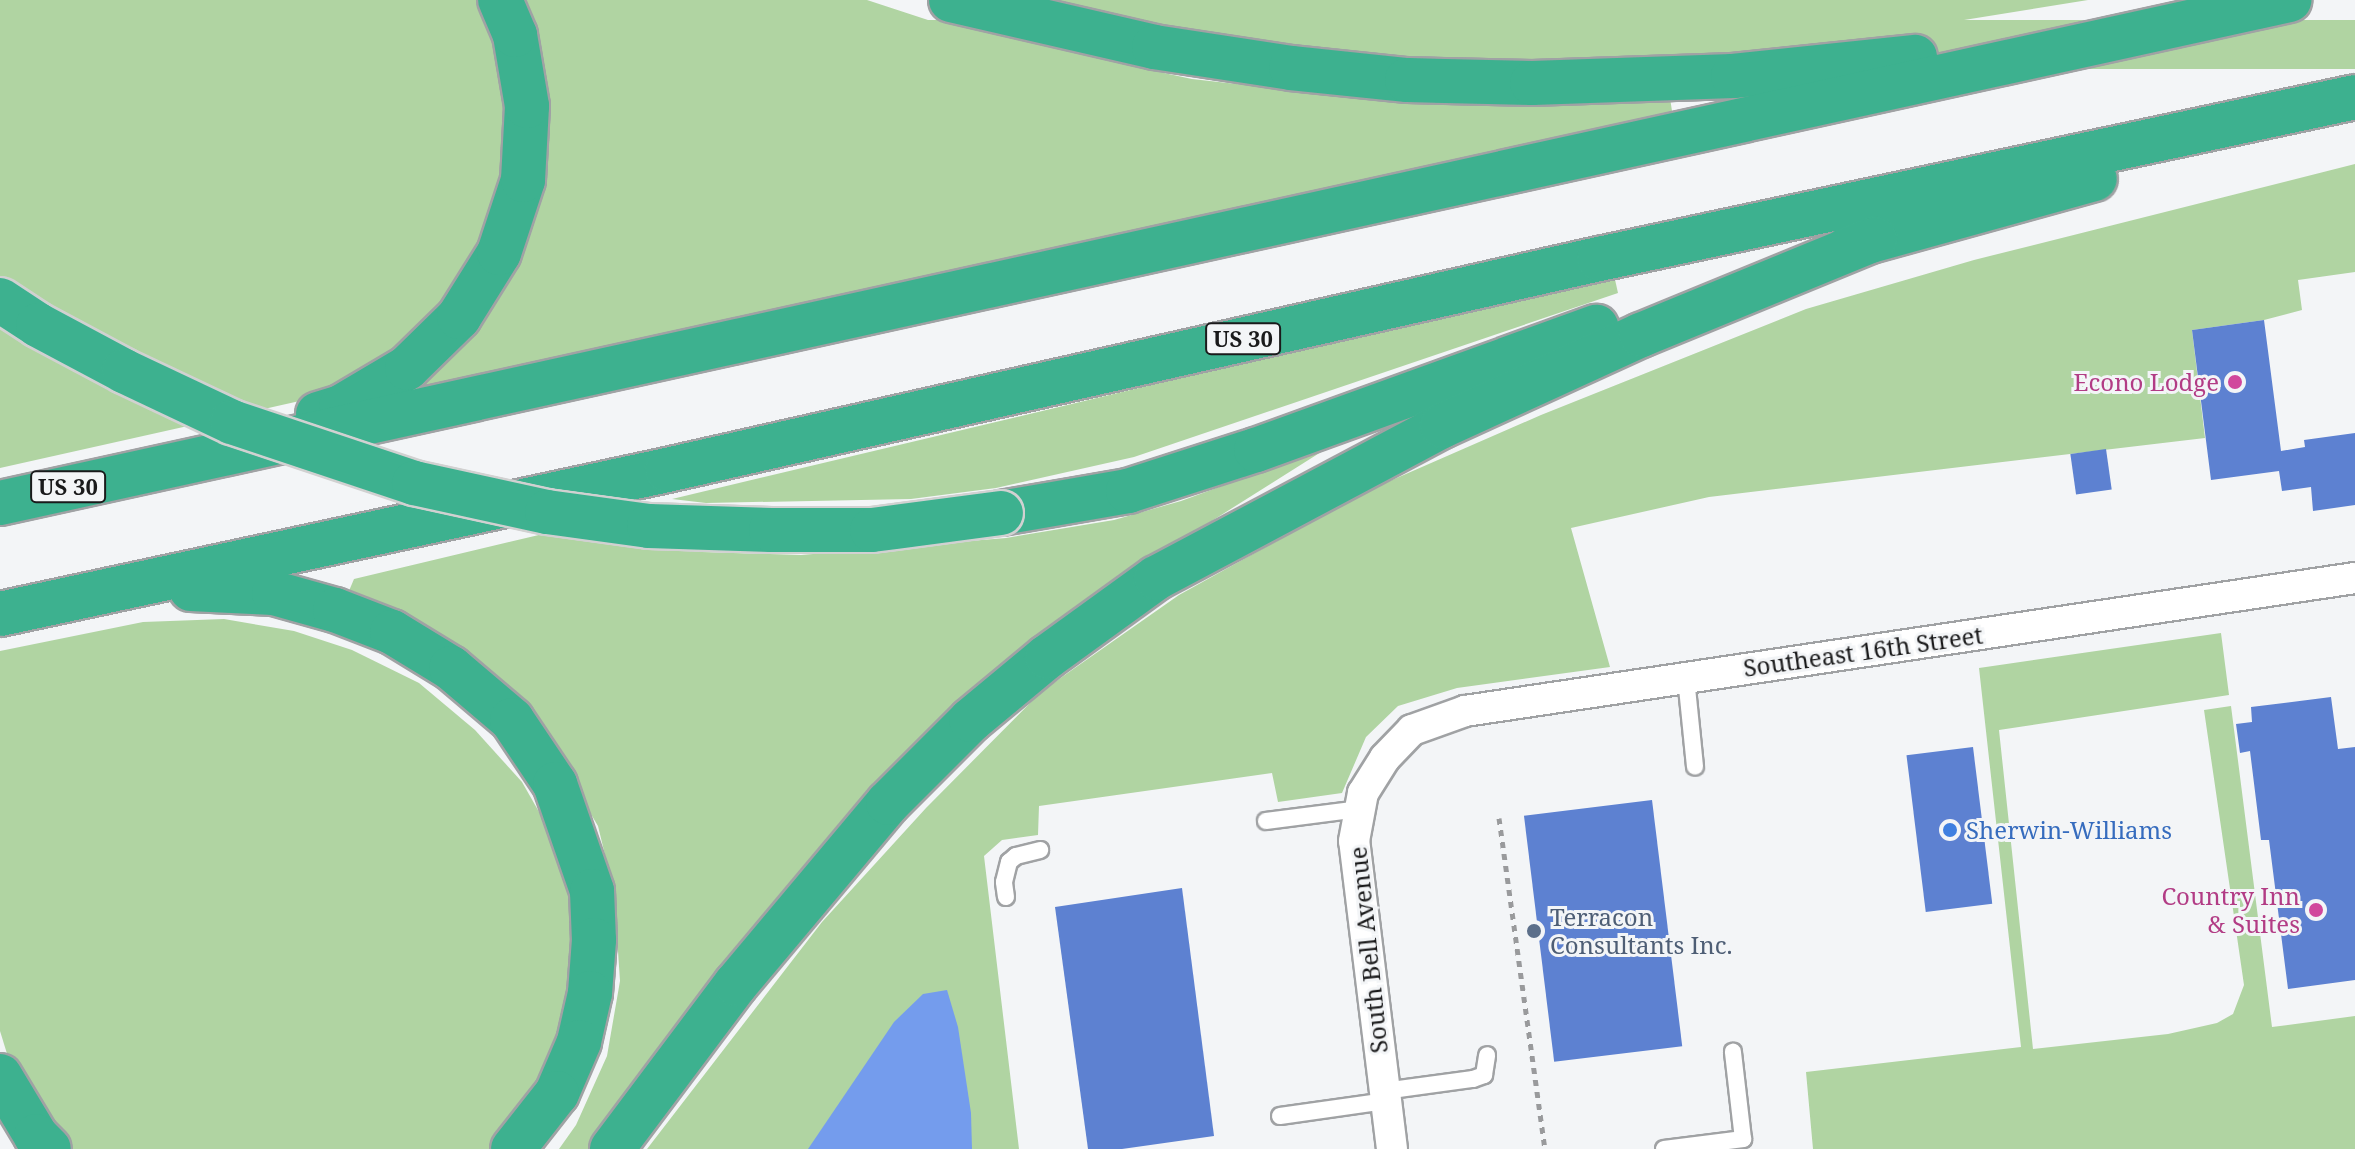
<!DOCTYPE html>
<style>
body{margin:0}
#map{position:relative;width:2355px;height:1149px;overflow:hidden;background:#f3f5f7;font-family:"Noto Serif",serif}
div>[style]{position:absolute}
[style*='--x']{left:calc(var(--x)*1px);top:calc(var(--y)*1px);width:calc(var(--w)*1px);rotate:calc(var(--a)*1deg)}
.green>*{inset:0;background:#b0d4a2;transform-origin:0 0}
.water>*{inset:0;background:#749ced}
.building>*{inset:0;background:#5d81d1;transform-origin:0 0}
.path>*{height:5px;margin-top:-2.5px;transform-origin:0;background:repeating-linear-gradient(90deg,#999a9c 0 6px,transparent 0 12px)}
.roads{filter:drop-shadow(2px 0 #a0a2a4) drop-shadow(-2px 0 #a0a2a4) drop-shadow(0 2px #a0a2a4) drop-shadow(0 -2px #a0a2a4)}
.service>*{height:16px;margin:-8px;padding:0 8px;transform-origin:8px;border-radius:8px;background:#fff}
.minor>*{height:30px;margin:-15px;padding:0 15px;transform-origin:15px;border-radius:15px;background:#fff}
.motorway>*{height:44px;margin:-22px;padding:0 22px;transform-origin:22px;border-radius:22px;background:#3db18f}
.bridges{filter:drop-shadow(2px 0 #d1d1d1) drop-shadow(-2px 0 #d1d1d1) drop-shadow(0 2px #d1d1d1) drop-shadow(0 -2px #d1d1d1)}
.motorway-bridge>*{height:44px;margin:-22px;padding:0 22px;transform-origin:22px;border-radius:22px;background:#3db18f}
.dots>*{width:22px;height:22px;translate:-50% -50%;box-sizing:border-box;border:4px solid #f3f5f7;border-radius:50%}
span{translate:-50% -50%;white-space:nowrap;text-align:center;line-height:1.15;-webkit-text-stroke:6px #f3f5f7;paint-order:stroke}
.shield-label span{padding:2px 6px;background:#f3f5f7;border:2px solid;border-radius:6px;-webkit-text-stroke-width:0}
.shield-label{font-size:22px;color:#1a1a1b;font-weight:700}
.hotel-label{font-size:24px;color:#b23c85}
.right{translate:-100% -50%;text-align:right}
.street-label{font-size:24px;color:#1a1a1b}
.shop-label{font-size:24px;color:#366cbe}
.left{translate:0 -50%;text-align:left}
.service-label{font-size:24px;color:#4e5e75}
</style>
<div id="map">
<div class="green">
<i style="clip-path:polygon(0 0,480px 0,503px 65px,507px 149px,491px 215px,463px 276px,423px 325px,373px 367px,304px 400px,0 468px)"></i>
<i style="clip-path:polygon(524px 0,867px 0,928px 20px,1019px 42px,1192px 79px,1282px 89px,1670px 98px,1672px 111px,419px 389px,415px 385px,548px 119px,543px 69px)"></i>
<i style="clip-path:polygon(1030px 0,2088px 0,1821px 43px,1671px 57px,1523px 58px,1360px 53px,1245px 40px)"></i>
<i style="left:2355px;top:20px;width:49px;height:2411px;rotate:90deg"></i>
<i style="clip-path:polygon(2355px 164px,2355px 272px,2298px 280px,2302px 310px,2264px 320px,2192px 330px,2205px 438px,1709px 497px,1571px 528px,1610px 667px,1457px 688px,1398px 706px,1366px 737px,1342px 793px,1278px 802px,1272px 773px,1039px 806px,1038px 835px,1002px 840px,984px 856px,1019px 1149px,647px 1149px,822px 922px,926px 808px,1042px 691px,1179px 595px,1367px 491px,1541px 415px,1806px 309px,1974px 260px)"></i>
<i style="clip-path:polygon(1614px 275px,1618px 293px,1134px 457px,996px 488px,911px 499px,706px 503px,672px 499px)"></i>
<i style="clip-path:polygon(1329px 447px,1115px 582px,594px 1149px,559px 1149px,576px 1125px,607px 1056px,620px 981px,614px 892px,598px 826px,561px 764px,346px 598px,354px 579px,543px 534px,702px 552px,801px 555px,1006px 538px,1114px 520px,1181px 501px)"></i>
<i style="clip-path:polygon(224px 619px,294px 631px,352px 650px,419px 683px,475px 730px,522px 782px,559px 847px,577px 904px,569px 1035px,510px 1149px,64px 1149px,13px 1073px,0 1031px,0 651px,143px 622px)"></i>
<i style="clip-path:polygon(2221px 633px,2229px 695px,1999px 730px,2033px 1049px,2168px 1034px,2217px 1023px,2233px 1014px,2244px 985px,2204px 710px,2231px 706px,2272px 1027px,2355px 1016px,2355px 1149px,1813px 1149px,1806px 1072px,2021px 1047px,1979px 668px)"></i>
</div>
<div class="water">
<i style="clip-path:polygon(947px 990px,958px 1027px,971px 1113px,972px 1149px,808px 1149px,894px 1022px,923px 994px)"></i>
</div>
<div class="building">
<i style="clip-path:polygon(2264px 320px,2281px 451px,2305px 447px,2304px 440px,2355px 433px,2355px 505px,2313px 511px,2311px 487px,2282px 491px,2279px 471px,2211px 480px,2192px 330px)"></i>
<i style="left:2106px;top:449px;width:41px;height:36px;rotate:82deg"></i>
<i style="clip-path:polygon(2331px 697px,2338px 749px,2355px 747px,2355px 980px,2288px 989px,2269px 840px,2261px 840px,2250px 751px,2240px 753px,2236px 724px,2252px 722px,2251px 707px)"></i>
<i style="left:1973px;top:747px;width:158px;height:67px;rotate:83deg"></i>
<i style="left:1652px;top:800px;width:248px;height:129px;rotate:83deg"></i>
<i style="clip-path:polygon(1182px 888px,1214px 1136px,1122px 1149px,1088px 1149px,1055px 907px)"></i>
</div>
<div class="path">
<i style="--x:1499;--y:818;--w:334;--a:82.1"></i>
</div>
<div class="roads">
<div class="service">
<i style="--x:1686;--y:678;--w:89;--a:84.2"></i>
<i style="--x:1266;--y:821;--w:95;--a:-7.3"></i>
<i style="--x:1006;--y:897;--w:15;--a:-98"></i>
<i style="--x:1004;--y:882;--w:21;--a:-76"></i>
<i style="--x:1009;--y:862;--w:9;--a:-41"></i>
<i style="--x:1016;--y:856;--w:25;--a:-14"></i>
<i style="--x:1384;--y:1091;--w:90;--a:-7.7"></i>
<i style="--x:1473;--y:1079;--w:12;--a:-20"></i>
<i style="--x:1484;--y:1075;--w:20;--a:-81"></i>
<i style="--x:1280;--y:1116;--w:106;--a:-8.1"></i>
<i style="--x:1664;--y:1149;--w:80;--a:-7.2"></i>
<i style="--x:1743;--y:1139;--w:88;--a:-96.6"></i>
</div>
<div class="minor">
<i style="--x:1392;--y:1149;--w:310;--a:-97"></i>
<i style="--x:1354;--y:841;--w:49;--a:-79.4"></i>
<i style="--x:1363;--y:793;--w:41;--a:-57.8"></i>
<i style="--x:1385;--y:758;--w:39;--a:-46"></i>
<i style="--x:1412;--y:730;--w:56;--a:-19.7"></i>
<i style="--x:1465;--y:711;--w:900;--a:-8.5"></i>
</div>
<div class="motorway">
<i style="--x:951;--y:0;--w:208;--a:13"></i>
<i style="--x:1154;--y:47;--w:139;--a:8.7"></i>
<i style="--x:1291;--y:68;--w:117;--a:5.9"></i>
<i style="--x:1407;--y:80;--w:125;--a:1.4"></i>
<i style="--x:1532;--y:83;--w:201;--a:-2"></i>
<i style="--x:1733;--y:76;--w:183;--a:-6"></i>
<i style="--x:1849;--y:247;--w:255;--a:-15.5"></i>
<i style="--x:318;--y:414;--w:24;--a:-17"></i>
<i style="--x:341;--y:407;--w:77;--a:-30.6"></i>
<i style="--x:407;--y:368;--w:73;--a:-44.4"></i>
<i style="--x:459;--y:317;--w:75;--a:-58"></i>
<i style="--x:499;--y:253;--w:77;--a:-71.8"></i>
<i style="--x:523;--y:180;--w:74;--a:-86.9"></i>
<i style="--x:527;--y:106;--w:72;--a:-99.6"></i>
<i style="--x:515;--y:35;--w:38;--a:-113"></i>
<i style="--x:0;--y:503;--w:2344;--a:-12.39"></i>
<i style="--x:1001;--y:513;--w:129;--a:-9.8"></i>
<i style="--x:1128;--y:491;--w:134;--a:-17.8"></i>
<i style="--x:1256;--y:450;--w:362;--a:-19.9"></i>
<i style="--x:191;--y:589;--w:83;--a:2.8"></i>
<i style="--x:274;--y:593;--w:63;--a:15.6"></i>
<i style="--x:335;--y:610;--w:61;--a:21.1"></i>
<i style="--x:392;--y:632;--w:69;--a:31.4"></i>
<i style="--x:451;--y:668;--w:80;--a:40.4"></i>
<i style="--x:512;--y:720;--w:77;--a:56.1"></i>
<i style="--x:555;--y:784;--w:113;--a:70.9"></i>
<i style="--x:592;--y:891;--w:49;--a:87.7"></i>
<i style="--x:594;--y:940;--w:53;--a:94.3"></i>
<i style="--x:590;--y:993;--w:50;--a:102.7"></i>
<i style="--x:579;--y:1042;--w:56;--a:113.3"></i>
<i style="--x:557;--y:1093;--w:71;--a:128.2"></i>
<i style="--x:0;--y:614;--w:682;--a:-12.18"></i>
<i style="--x:667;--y:470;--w:956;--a:-12.76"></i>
<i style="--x:1599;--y:259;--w:773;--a:-12.09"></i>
<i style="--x:0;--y:1076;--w:70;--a:59"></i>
<i style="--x:36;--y:1136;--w:18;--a:45"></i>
<i style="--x:612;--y:1149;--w:206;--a:-53.1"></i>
<i style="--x:736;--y:984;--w:236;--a:-50"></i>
<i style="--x:888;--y:803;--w:117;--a:-45"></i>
<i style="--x:971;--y:720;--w:99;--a:-39.7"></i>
<i style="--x:1047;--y:657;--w:135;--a:-35.9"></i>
<i style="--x:1156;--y:578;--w:324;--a:-28"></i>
<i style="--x:1442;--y:426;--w:219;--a:-24.6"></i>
<i style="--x:1641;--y:335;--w:253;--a:-22.3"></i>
</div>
</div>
<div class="bridges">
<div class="motorway-bridge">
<i style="--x:0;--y:300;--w:45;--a:33.3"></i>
<i style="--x:38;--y:325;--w:98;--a:28.1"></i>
<i style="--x:124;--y:371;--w:119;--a:25.3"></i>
<i style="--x:232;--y:422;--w:192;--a:18.5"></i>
<i style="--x:414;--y:483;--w:136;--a:12.3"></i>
<i style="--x:547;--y:512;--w:103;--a:7.8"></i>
<i style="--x:649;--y:526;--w:122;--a:1.9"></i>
<i style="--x:771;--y:530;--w:101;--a:0"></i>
<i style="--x:872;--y:530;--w:130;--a:-7.5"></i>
</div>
</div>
<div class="dots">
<i style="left:2235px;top:382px;background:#d1479c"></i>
<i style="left:1950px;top:830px;background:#3f7fe0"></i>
<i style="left:2316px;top:910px;background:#d1479c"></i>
<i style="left:1534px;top:931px;background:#5c6f8a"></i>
</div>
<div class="shield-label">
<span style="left:1243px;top:339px">US 30</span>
<span style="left:68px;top:487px">US 30</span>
</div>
<div class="hotel-label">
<span class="right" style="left:2219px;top:382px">Econo Lodge</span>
<span class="right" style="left:2300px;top:910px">Country Inn<br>&amp; Suites</span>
</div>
<div class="street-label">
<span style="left:1863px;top:651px;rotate:-8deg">Southeast 16th Street</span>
<span style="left:1368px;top:950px;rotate:-96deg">South Bell Avenue</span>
</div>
<div class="shop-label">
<span class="left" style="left:1966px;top:830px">Sherwin-Williams</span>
</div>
<div class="service-label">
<span class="left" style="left:1550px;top:931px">Terracon<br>Consultants Inc.</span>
</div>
</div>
